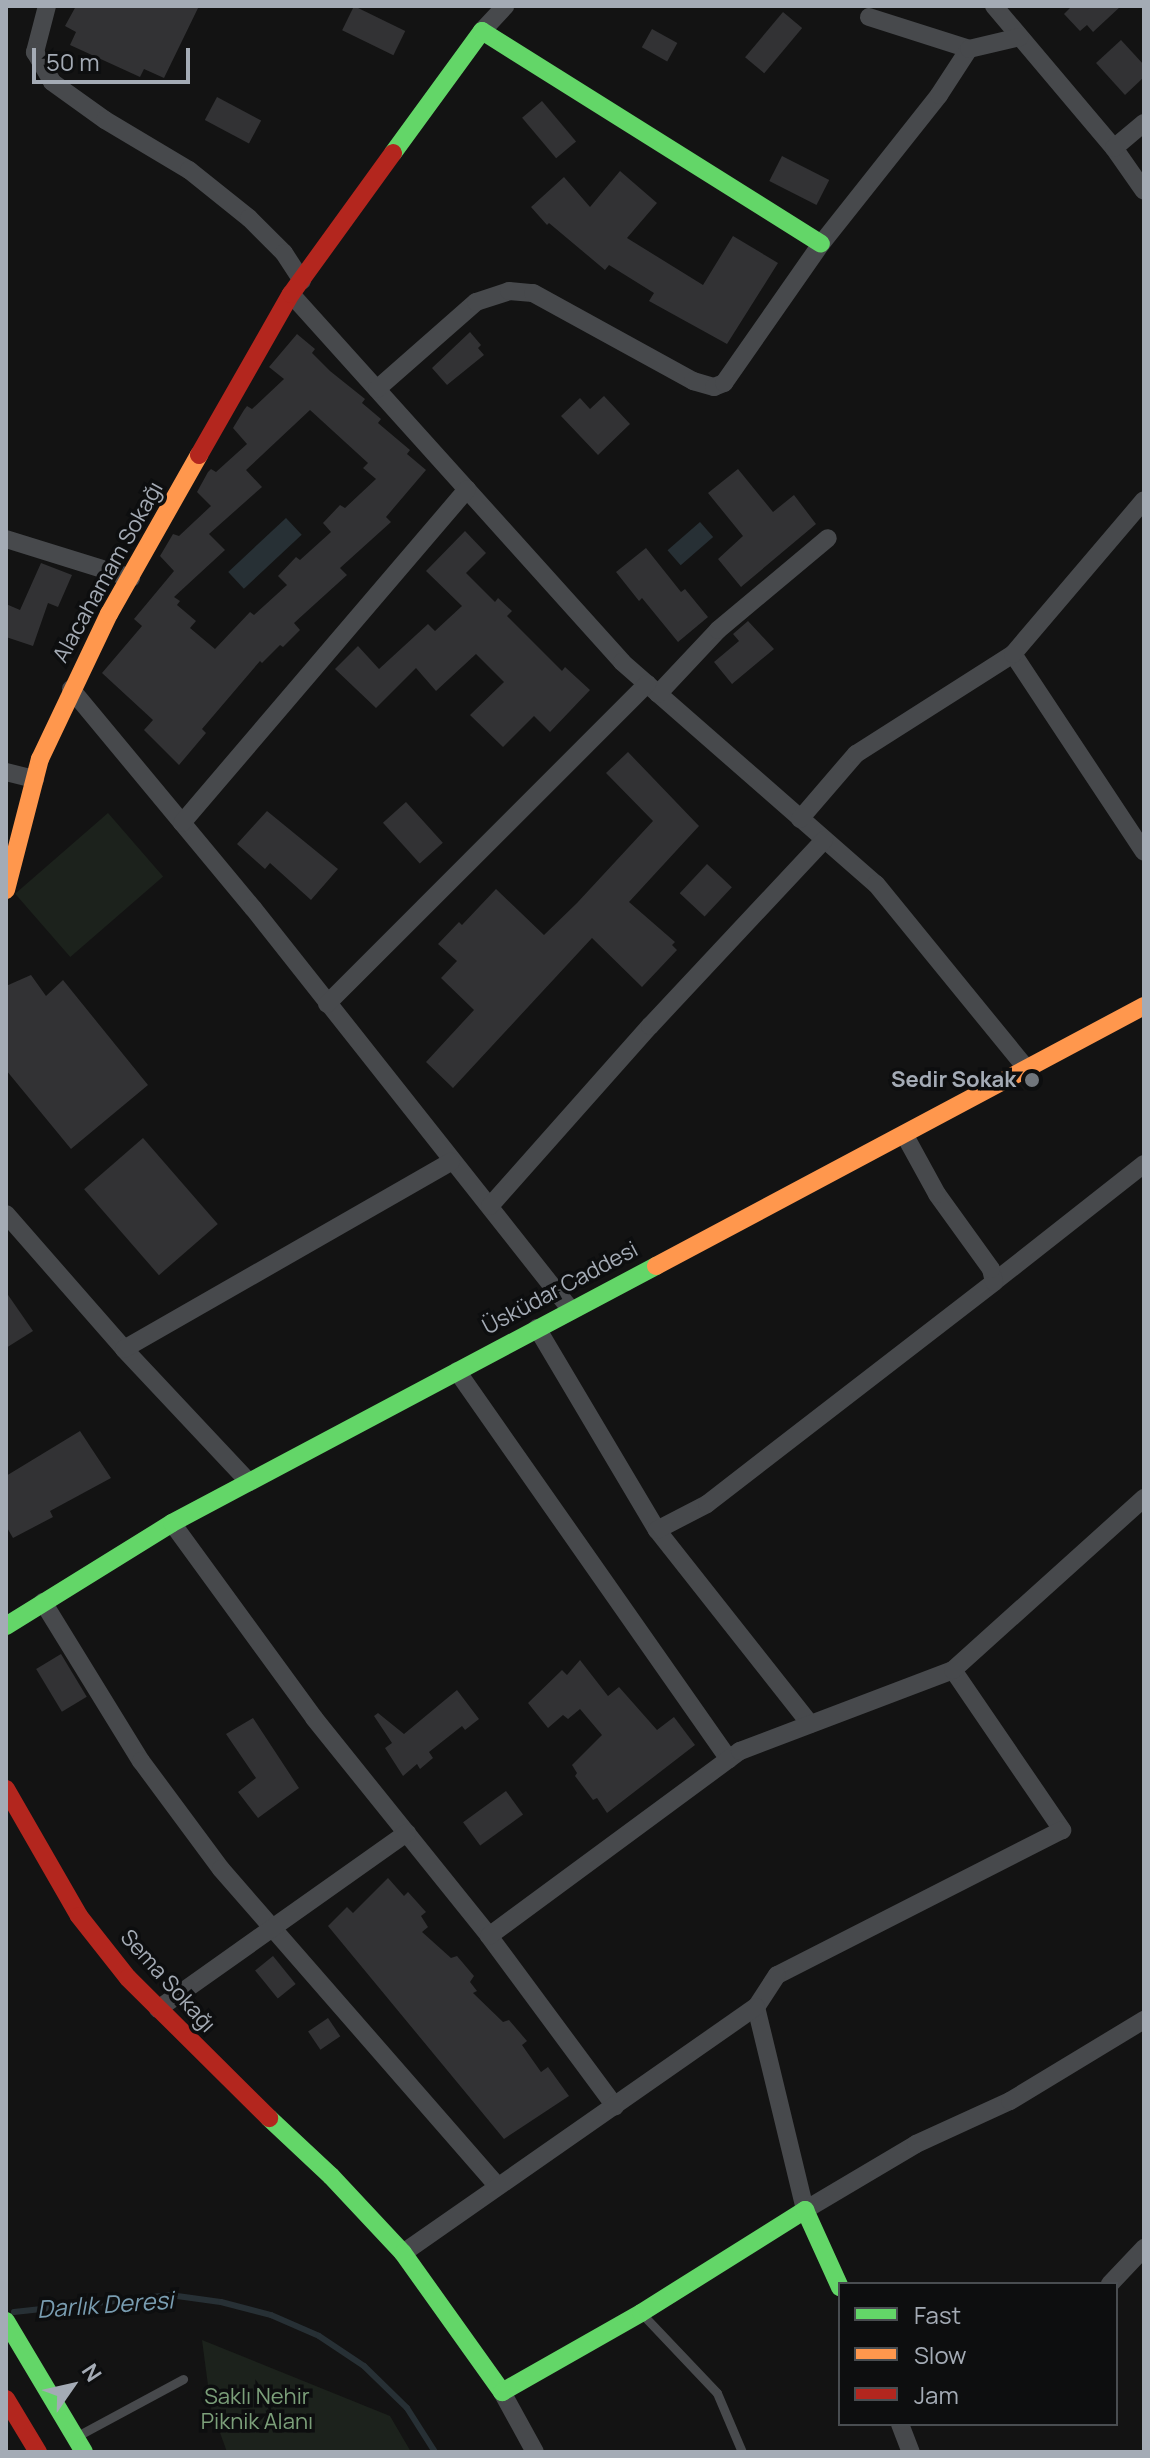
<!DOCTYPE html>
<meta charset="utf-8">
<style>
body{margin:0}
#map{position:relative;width:1150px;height:2458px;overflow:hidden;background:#131313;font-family:Manrope,sans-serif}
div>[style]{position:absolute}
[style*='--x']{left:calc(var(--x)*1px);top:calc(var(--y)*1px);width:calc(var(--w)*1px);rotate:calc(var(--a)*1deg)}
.green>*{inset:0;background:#1c221c;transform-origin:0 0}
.water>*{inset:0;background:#273035;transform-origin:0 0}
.stream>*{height:6px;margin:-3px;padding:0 3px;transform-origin:3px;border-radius:3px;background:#273035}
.building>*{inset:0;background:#323234;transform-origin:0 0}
.lane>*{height:9px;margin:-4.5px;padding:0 4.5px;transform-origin:4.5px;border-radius:4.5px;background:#47494c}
.street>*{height:18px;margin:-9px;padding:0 9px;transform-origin:9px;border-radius:9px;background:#47494c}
.fast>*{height:18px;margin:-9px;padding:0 9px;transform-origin:9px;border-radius:9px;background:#63d668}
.slow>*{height:18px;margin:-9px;padding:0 9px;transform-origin:9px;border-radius:9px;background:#ff974d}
.jam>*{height:18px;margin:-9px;padding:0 9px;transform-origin:9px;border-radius:9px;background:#b3261e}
.dots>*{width:22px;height:22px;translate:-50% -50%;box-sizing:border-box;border:4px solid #0d0e0f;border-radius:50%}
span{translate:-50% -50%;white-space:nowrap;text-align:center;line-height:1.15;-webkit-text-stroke:7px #0d0e0f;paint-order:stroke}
.street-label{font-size:22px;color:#a4abb5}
.poi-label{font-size:22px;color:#a4abb5;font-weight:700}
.right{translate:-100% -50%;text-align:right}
.park-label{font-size:22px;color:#7ca07a}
.water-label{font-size:24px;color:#799db1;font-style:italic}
.frame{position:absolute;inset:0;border:8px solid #a4abb5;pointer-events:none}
.legend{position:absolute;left:838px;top:2282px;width:280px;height:144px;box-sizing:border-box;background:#0d0e0f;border:2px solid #494d51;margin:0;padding:10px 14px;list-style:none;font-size:24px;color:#a4abb5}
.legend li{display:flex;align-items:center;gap:16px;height:40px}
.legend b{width:40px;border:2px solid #494d51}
.north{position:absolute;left:32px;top:2346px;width:80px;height:80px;-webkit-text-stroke:6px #0d0e0f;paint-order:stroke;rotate:56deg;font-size:22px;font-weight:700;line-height:32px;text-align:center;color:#a4abb5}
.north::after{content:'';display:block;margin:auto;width:28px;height:36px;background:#a4abb5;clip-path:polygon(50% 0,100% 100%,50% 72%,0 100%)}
.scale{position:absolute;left:32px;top:48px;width:158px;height:36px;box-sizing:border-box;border:4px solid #a4abb5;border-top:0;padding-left:10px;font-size:24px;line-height:28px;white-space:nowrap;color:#a4abb5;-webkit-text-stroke:6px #0d0e0f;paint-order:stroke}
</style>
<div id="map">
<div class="green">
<i style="left:108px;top:813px;width:84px;height:123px;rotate:49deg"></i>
<i style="clip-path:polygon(202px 2340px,390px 2416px,411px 2452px,227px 2452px,211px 2408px)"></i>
</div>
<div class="water">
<i style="left:286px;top:518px;width:23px;height:79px;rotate:47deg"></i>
<i style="left:700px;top:522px;width:20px;height:43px;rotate:49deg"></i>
</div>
<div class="stream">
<i style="--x:14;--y:2312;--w:157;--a:-6.2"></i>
<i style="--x:170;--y:2295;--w:51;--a:7.8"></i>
<i style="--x:221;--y:2302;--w:52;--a:14.6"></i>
<i style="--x:271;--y:2315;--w:52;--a:23.6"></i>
<i style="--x:319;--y:2336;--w:54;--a:33.7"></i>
<i style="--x:364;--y:2366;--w:60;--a:44.3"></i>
<i style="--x:407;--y:2408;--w:52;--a:57.5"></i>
</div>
<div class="building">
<i style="clip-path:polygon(76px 6px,199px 6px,164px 78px,144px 69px,140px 77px,70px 45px,76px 32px,65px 26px)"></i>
<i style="left:354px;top:6px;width:57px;height:27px;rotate:26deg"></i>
<i style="clip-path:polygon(1072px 6px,1121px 6px,1093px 32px,1087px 25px,1080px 31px,1064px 14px)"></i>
<i style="left:783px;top:12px;width:25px;height:59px;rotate:40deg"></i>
<i style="left:652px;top:29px;width:29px;height:21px;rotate:29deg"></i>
<i style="clip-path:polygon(1121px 40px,1144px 65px,1144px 77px,1125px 95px,1096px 63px)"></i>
<i style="left:217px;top:97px;width:50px;height:26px;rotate:28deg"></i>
<i style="left:542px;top:101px;width:53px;height:26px;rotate:50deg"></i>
<i style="left:782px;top:156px;width:53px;height:28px;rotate:27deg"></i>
<i style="clip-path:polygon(620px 171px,657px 203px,627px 238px,703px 285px,733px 236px,778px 263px,727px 344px,649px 301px,654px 293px,609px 265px,605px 270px,549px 223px,547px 225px,531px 207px,564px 177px,590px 207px)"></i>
<i style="clip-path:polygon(470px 332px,481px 345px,478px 348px,484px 355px,447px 385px,432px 368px)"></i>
<i style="clip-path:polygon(evenodd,297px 334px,315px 349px,312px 353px,330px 371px,365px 399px,362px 403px,381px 419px,378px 423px,410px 450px,407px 454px,426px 470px,386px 517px,391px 522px,340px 568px,347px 575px,294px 623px,300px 630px,283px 647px,280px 645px,262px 663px,260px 661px,202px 729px,206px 733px,179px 765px,144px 730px,153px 720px,102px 673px,142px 626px,134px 619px,174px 571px,160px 556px,173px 534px,179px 536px,211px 506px,197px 492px,208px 472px,211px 469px,216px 472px,247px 444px,233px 428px,244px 410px,247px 406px,252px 409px,284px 379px,269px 367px,297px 334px,310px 410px,368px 463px,363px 468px,376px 479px,345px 508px,340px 505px,323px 523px,331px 532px,300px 560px,296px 557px,278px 576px,287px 585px,254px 615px,250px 612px,215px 649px,190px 628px,196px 621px,177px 605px,180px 601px,174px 597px,225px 550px,209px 534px,262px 487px,246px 470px,310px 410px)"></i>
<i style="clip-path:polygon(604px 396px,630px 424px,598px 455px,561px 416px,580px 398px,590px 409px)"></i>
<i style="clip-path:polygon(738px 469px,773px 512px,794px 495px,816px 524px,741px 587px,718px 559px,743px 536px,708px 493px)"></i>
<i style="clip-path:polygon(465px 531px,486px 553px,466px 573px,495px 602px,498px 598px,512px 611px,507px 616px,562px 671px,565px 667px,590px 690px,550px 732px,534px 716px,503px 747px,470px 715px,504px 682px,476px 654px,436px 691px,416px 668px,376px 708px,335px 669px,358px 646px,379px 669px,428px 624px,435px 631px,462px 606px,426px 571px)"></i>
<i style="clip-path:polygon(646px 548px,681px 592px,685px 589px,708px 617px,678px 642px,642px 598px,639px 601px,616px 572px)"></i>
<i style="clip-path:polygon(41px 563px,72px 575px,58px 607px,48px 603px,33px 646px,6px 637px,6px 604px,20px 610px)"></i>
<i style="clip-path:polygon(748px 621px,774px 649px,732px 684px,714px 662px,739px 641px,733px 634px)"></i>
<i style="clip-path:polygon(628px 752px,699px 826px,629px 902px,675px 942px,672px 945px,677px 950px,642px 987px,592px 938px,453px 1088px,426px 1062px,474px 1010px,441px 978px,457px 961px,438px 944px,459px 922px,462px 925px,496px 889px,544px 935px,577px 903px,653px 821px,606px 773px)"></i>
<i style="left:406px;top:802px;width:55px;height:31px;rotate:48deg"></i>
<i style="clip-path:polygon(267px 811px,338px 869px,311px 900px,270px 863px,265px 869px,237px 844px)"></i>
<i style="left:707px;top:864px;width:34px;height:40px;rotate:43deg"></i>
<i style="clip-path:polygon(31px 975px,46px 996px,63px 980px,148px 1085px,71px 1149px,6px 1070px,6px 986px)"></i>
<i style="left:143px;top:1138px;width:114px;height:78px;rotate:49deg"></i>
<i style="clip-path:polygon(6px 1292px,33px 1331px,6px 1348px)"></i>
<i style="clip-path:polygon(80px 1431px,111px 1478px,50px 1511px,53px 1517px,13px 1538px,6px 1526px,6px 1476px)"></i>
<i style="left:61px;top:1654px;width:50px;height:29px;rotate:59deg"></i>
<i style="clip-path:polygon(580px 1660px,608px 1696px,619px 1687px,657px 1730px,674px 1717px,695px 1745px,607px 1813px,597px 1798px,593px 1800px,575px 1776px,577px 1773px,572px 1765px,602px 1735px,580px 1709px,568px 1719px,563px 1715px,548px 1728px,528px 1703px,562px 1670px,567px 1675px)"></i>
<i style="clip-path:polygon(457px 1690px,479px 1719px,465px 1730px,462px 1726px,429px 1752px,433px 1758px,420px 1769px,417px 1764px,403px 1776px,385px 1748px,392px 1743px,374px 1716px,378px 1713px,404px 1734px)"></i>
<i style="clip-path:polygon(253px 1718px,299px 1788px,258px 1818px,238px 1792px,256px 1778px,226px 1734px)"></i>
<i style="left:506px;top:1791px;width:29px;height:53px;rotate:54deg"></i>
<i style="clip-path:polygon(388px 1878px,404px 1896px,408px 1892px,426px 1912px,421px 1916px,428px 1927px,422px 1932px,451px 1958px,457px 1956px,474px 1976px,470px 1982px,477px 1991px,473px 1993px,503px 2022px,509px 2020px,527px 2041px,522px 2045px,541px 2072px,548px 2067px,569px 2096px,504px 2139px,328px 1926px,347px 1907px,353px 1913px)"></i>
<i style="left:273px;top:1956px;width:36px;height:23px;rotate:51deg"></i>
<i style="left:328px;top:2018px;width:22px;height:24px;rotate:56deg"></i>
</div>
<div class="lane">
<i style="--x:644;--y:2316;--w:106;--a:46.5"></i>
<i style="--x:717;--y:2393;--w:64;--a:67"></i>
<i style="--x:81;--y:2434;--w:116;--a:-28.3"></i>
</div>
<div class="street">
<i style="--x:47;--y:6;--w:48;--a:104.6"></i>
<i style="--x:35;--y:52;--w:34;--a:60"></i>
<i style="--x:52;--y:82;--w:65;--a:35.6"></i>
<i style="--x:105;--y:120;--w:98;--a:30.8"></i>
<i style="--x:189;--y:170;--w:77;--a:38.7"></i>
<i style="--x:249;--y:218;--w:49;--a:45"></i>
<i style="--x:284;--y:253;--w:33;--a:57"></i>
<i style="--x:994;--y:6;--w:186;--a:49.8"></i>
<i style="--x:1114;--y:148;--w:52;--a:55.1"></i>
<i style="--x:869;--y:17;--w:105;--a:17.7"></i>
<i style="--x:482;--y:31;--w:34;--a:-47"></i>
<i style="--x:1114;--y:148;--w:39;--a:-40"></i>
<i style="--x:291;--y:294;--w:495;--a:48"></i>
<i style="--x:622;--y:662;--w:337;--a:41.2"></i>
<i style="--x:876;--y:884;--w:239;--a:50.8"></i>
<i style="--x:377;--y:389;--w:132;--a:-41.3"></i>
<i style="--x:476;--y:302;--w:35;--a:-18"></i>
<i style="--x:509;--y:291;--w:24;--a:5"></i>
<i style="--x:533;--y:293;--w:183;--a:28.8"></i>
<i style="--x:693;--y:381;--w:22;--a:16"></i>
<i style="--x:714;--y:387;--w:11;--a:-22"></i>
<i style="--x:724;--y:383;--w:169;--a:-55.1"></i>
<i style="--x:821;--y:244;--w:190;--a:-51.6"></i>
<i style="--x:939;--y:95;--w:55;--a:-56.9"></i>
<i style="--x:969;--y:49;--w:52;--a:-13.2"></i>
<i style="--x:6;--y:539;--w:131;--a:17.3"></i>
<i style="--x:1013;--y:654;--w:237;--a:56.5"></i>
<i style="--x:71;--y:689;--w:285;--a:50.3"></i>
<i style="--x:253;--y:908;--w:513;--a:51.65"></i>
<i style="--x:658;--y:694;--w:88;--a:-46.8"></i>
<i style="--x:718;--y:630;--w:143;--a:-39.9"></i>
<i style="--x:6;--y:772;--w:30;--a:14"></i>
<i style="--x:800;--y:819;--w:86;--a:-49.3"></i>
<i style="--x:856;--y:754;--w:186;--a:-32.5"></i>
<i style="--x:1013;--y:654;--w:202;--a:-49.6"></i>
<i style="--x:182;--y:823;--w:439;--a:-49.5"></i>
<i style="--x:327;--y:1004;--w:453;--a:-45"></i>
<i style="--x:490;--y:1206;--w:241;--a:-48.4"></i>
<i style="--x:650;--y:1026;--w:255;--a:-46.9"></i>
<i style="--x:6;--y:1214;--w:179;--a:48.8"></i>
<i style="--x:124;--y:1349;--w:183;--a:46.8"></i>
<i style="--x:994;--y:1282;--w:191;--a:-38.2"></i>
<i style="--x:537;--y:1328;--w:235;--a:59.3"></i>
<i style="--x:657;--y:1530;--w:247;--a:51.7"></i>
<i style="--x:124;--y:1349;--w:377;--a:-29.8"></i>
<i style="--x:457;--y:1371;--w:474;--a:55"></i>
<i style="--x:172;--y:1523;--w:241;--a:53.9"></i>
<i style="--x:314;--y:1718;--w:280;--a:51.2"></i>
<i style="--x:489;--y:1936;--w:212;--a:53.5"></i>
<i style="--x:657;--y:1530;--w:56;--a:-27.5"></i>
<i style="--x:707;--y:1504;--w:363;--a:-37.7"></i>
<i style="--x:994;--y:1282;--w:13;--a:-103"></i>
<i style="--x:991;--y:1269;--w:92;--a:-125.8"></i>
<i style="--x:937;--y:1194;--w:68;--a:-118.8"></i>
<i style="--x:43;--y:1602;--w:187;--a:58.4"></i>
<i style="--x:141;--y:1761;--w:134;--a:53.5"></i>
<i style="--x:221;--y:1869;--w:421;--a:48.9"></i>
<i style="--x:953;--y:1670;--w:194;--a:55.7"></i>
<i style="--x:1062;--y:1830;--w:320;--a:153"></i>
<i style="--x:777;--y:1975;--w:38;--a:123"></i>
<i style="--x:756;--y:2007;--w:209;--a:76.4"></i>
<i style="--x:805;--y:2210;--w:129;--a:-30.7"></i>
<i style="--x:916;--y:2144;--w:103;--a:-24.6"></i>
<i style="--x:1010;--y:2101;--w:157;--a:-31.2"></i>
<i style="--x:489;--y:1936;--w:312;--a:-36.4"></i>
<i style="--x:740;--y:1751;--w:228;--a:-20.8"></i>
<i style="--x:953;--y:1670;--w:257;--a:-42"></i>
<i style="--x:158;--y:2009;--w:305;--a:-35.3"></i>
<i style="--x:403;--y:2253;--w:430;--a:-34.9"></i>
<i style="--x:1110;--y:2284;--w:50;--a:-46.6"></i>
<i style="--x:502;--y:2392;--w:68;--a:61.2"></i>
<i style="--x:900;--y:2424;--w:30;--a:69"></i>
</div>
<div class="fast">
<i style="--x:393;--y:153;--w:151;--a:-53.9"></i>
<i style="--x:482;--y:31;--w:400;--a:32.1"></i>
<i style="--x:6;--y:1626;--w:195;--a:-31.8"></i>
<i style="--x:172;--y:1523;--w:548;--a:-27.97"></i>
<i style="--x:269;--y:2118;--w:85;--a:43.1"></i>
<i style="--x:331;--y:2176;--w:105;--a:46.9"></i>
<i style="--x:403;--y:2253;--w:171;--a:54.5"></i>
<i style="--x:502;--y:2392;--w:160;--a:-29.6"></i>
<i style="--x:641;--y:2313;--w:194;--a:-32.1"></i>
<i style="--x:805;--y:2210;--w:85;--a:65.6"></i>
<i style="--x:6;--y:2321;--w:152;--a:59.2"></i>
</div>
<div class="slow">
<i style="--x:6;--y:890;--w:135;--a:-75.5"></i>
<i style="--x:40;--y:759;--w:161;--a:-64.6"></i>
<i style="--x:109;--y:614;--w:183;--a:-60.5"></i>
<i style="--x:656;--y:1266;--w:553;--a:-28.05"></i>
</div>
<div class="jam">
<i style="--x:199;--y:455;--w:185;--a:-60.3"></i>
<i style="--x:291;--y:294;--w:174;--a:-54.1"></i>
<i style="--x:6;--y:1789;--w:146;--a:60.1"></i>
<i style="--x:79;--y:1916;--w:79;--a:51.7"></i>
<i style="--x:128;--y:1978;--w:199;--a:44.8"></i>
<i style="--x:6;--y:2399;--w:62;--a:58.9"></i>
</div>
<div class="dots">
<i style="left:1032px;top:1080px;background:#71767c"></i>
</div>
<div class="street-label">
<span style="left:108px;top:572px;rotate:-61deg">Alacahamam Sokağı</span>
<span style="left:560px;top:1288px;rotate:-28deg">Üsküdar Caddesi</span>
<span style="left:168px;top:1981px;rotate:48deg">Sema Sokağı</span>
</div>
<div class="poi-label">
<span class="right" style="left:1016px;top:1080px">Sedir Sokak</span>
</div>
<div class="park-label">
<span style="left:257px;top:2409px">Saklı Nehir<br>Piknik Alanı</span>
</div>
<div class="water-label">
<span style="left:105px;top:2304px;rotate:-4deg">Darlık Deresi</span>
</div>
<div class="frame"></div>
<ul class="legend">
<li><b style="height:10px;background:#63d668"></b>Fast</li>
<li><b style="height:10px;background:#ff974d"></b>Slow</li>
<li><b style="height:10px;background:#b3261e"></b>Jam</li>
</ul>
<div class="north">N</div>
<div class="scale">50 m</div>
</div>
